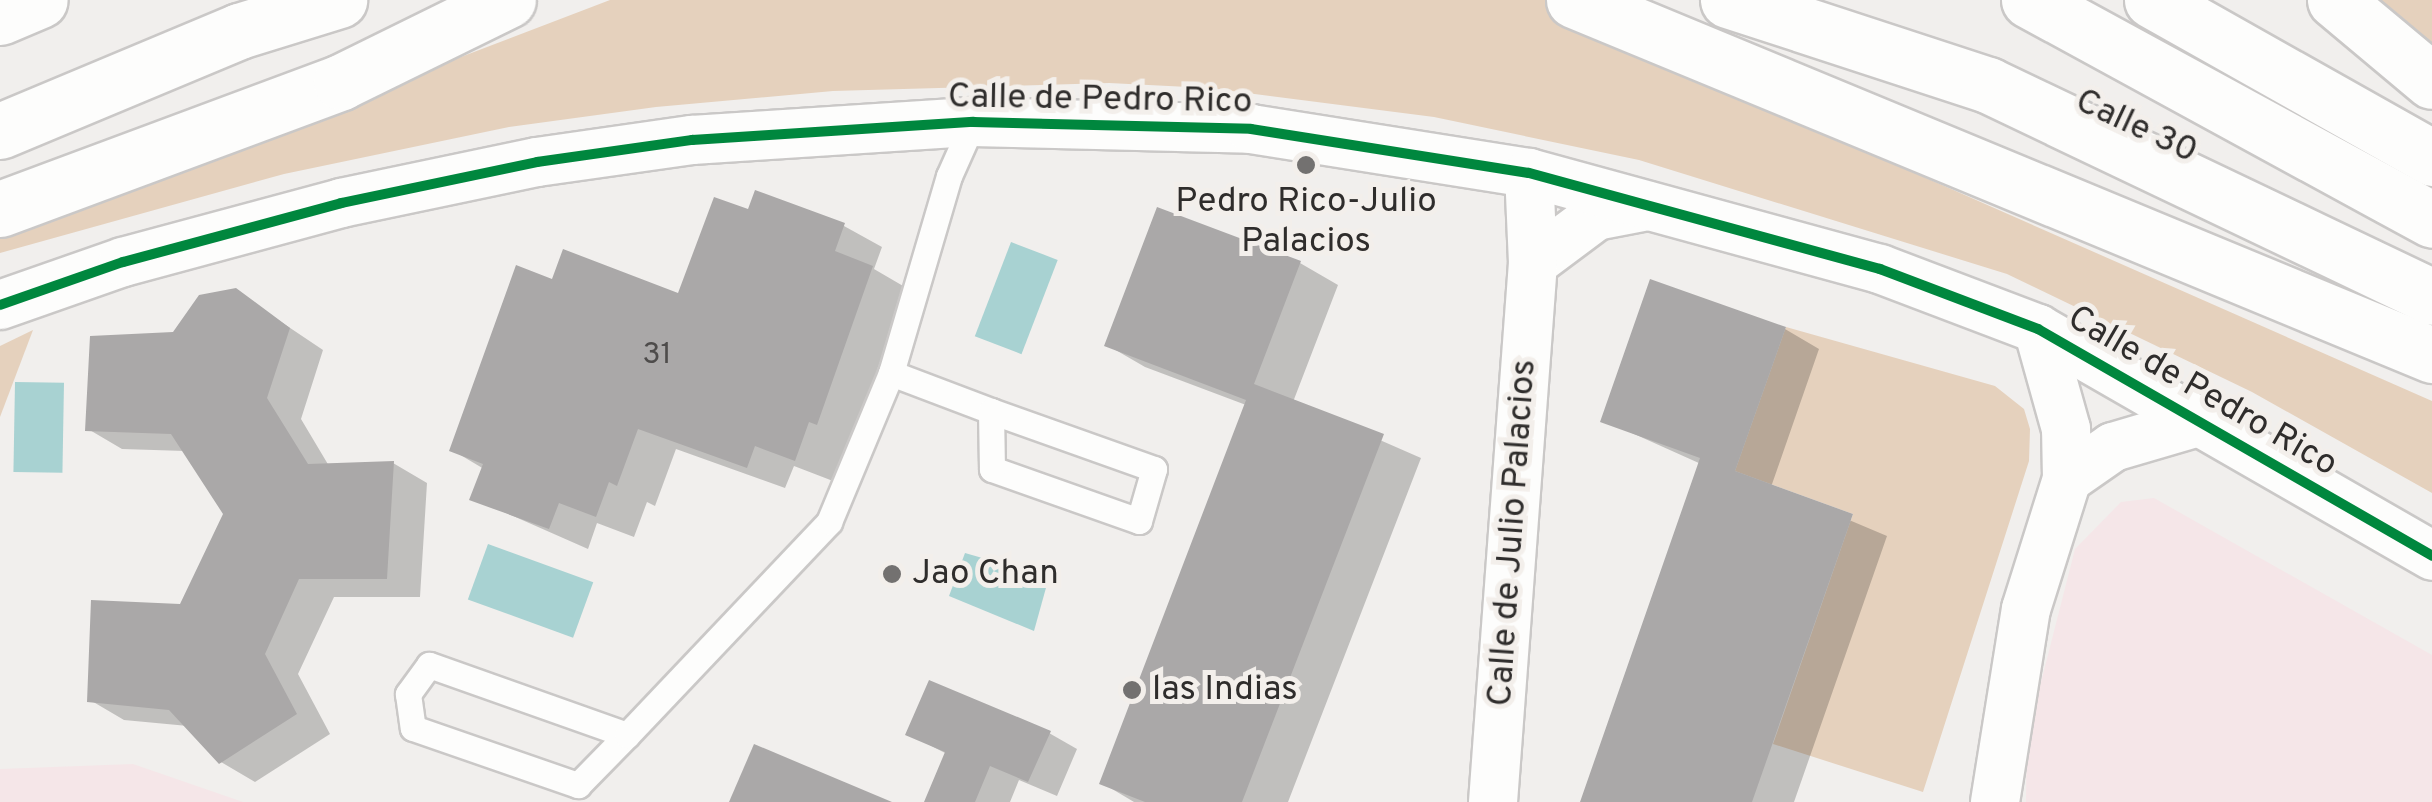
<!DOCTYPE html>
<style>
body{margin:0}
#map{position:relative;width:2432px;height:802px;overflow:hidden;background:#f1efed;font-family:Overpass,sans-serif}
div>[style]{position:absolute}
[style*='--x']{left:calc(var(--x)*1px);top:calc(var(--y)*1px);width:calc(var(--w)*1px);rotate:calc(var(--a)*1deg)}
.education>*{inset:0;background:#f5e6e8}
.green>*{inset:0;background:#e5d1bd}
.water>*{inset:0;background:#a8d2d2;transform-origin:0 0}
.shadow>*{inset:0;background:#0003}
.building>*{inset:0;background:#aaa8a8}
.roads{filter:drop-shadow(2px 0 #cac8c7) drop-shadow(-2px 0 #cac8c7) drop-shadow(0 2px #cac8c7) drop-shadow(0 -2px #cac8c7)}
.service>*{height:25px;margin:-12.5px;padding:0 12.5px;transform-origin:12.5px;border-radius:12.5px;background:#fdfdfc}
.minor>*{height:48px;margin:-24px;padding:0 24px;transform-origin:24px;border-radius:24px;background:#fdfdfc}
.motorway>*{height:55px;margin:-27.5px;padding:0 27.5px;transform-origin:27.5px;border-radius:27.5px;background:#fdfdfc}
.cycleway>*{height:10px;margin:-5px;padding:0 5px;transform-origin:5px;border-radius:5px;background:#00873e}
.dots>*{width:28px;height:28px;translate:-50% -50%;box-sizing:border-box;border:5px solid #f3efeb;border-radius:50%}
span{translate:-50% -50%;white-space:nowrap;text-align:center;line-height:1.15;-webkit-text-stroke:10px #f3efeb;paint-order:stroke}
.number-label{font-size:30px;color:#4e4c4b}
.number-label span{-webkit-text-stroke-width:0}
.street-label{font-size:35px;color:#2f2d2c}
.poi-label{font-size:35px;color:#2f2d2c}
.left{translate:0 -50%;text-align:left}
</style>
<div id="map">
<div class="education">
<i style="clip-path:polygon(2154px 498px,2432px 655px,2432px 802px,2026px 802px,2027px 737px,2075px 549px,2121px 502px)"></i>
<i style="clip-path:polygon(133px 764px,243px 802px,0 802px,0 769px)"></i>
</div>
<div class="green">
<i style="clip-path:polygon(610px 0,1581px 0,1697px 77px,2432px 401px,2432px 493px,2252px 392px,2007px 274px,1639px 160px,1434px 117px,1208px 88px,1109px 83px,833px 91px,656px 107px,509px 127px,284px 174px,0 253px,0 233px)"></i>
<i style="clip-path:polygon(2368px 0,2432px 0,2432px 46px)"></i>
<i style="clip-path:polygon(1786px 327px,1995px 386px,2024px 409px,2030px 429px,2029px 461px,1923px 792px,1773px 744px,1853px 514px,1735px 471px)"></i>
<i style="clip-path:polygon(33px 330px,0 417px,0 346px)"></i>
</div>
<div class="water">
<i style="left:1011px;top:242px;width:50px;height:101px;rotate:21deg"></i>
<i style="left:15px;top:382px;width:49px;height:90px;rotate:1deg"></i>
<i style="left:488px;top:544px;width:112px;height:59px;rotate:20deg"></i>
<i style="clip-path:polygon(965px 553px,1049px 577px,1034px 631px,949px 596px)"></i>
</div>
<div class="shadow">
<i style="clip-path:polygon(756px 193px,844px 226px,882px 247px,874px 269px,910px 290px,856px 445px,848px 442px,833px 481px,794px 466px,785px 488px,676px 449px,655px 506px,647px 502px,634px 537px,597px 523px,588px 549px,472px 498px,484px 469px,452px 450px,553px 282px,680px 296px,749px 212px)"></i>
<i style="clip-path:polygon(1159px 210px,1300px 263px,1338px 285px,1293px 402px,1421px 458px,1288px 802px,1134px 802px,1102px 783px,1246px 405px,1145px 367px,1107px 345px)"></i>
<i style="clip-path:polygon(235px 291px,323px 350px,301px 419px,329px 466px,393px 463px,427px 483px,420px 597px,334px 597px,298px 674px,330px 734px,255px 782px,221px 762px,188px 726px,124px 720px,90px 700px,181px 607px,226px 514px,185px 451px,122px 449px,88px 429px,174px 335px)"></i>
<i style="clip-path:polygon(1785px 329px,1819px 349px,1771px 487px,1887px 536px,1794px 802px,1582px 802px,1701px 464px,1603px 420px)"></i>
<i style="clip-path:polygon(1049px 733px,1077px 749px,1057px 796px,1019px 780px,1010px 802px,926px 802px,947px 754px,908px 734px)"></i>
</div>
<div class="building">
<i style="clip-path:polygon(755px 190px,845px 223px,835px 251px,873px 266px,817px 425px,809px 422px,795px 461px,755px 446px,747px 468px,638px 429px,617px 486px,609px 482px,596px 517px,559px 503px,549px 529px,469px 500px,483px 464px,449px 451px,516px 265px,552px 279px,563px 249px,678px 293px,714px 197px,748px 209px)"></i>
<i style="clip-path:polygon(1157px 207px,1301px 261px,1254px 384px,1384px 434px,1242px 802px,1145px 802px,1099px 784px,1246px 400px,1104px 346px)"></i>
<i style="clip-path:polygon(1650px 279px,1786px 327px,1735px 471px,1853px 514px,1752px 802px,1580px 802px,1700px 458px,1600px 422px)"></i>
<i style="clip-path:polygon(236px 288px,290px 328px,267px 398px,308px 464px,394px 461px,387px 579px,299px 579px,265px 654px,297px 714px,219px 764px,169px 710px,87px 702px,91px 600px,180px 604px,223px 514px,171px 434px,85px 431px,90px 336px,173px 332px,199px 295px)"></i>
<i style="clip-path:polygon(929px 680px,1051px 731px,1028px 782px,990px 766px,975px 802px,924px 802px,945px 752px,905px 735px)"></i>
<i style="clip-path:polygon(754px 744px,892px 802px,729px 802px)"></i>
</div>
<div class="roads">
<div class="service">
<i style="--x:891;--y:373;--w:107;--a:20.8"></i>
<i style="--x:991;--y:411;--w:173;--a:19.6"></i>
<i style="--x:1154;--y:469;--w:54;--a:106.1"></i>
<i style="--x:1139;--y:521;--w:156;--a:-160.5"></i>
<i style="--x:992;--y:469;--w:58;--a:-91"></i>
<i style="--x:627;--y:735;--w:210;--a:-160.5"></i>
<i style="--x:429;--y:665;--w:36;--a:126"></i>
<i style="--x:408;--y:694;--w:34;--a:82"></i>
<i style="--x:413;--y:728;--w:175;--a:19.1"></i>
<i style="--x:578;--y:785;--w:70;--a:-45.6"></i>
<i style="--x:627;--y:735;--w:294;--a:-46.5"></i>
<i style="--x:829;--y:522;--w:161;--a:-67.4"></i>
<i style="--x:891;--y:373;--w:205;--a:-73.6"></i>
<i style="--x:949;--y:176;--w:59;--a:-66"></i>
</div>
<div class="minor">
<i style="--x:1533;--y:263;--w:79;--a:-36.7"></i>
<i style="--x:1596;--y:216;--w:53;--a:-10.9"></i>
<i style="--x:0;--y:305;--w:130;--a:-19.3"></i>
<i style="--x:123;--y:262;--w:226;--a:-15.1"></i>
<i style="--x:341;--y:203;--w:200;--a:-11.8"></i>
<i style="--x:537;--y:162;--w:157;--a:-8.1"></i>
<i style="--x:692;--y:140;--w:282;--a:-3.7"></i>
<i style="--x:973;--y:122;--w:278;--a:1.4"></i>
<i style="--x:1251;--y:129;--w:281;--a:9"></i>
<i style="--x:1529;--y:173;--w:364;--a:15.3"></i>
<i style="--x:1880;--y:269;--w:169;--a:20.8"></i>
<i style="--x:2038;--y:329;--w:455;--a:29.9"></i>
<i style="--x:2067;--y:479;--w:56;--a:-34.8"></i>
<i style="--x:2113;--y:447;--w:89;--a:-16.4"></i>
<i style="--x:1493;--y:802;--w:540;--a:-85.76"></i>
<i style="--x:1533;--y:263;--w:90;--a:-92.5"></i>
<i style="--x:1995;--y:802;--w:195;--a:-80.9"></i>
<i style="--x:2026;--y:609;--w:136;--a:-72.5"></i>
<i style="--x:2067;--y:479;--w:50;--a:-91.1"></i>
<i style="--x:2066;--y:429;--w:104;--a:-105.6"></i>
</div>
<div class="motorway">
<i style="--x:1574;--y:0;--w:929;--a:22.48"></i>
<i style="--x:1728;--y:0;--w:274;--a:18.1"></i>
<i style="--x:1988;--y:85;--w:492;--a:25.5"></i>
<i style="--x:2029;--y:0;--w:459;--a:28.6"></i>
<i style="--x:2152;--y:0;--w:322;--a:29.4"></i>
<i style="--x:2335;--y:0;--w:126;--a:39.9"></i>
<i style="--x:0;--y:17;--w:43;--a:-23"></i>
<i style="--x:0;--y:131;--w:259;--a:-22.7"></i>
<i style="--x:239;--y:31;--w:105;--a:-17.2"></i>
<i style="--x:0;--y:209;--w:364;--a:-20.4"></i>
<i style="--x:341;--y:82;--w:186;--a:-26.2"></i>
</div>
</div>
<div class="cycleway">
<i style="--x:0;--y:305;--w:130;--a:-19.3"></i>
<i style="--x:123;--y:262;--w:226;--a:-15.1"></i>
<i style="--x:341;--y:203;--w:200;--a:-11.8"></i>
<i style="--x:537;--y:162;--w:157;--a:-8.1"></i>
<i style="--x:692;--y:140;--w:282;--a:-3.7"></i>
<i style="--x:973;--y:122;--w:278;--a:1.4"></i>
<i style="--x:1251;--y:129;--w:281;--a:9"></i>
<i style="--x:1529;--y:173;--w:364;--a:15.3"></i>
<i style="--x:1880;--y:269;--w:169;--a:20.8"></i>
<i style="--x:2038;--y:329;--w:455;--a:29.9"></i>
</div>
<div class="dots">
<i style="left:1306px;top:165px;background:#737170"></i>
<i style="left:892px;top:574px;background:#737170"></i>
<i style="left:1132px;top:690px;background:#737170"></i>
</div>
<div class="number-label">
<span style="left:657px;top:356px">31</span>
</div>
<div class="street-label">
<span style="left:1100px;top:100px;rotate:1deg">Calle de Pedro Rico</span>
<span style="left:2136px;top:127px;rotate:25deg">Calle 30</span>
<span style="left:2202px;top:392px;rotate:30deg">Calle de Pedro Rico</span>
<span style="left:1513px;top:533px;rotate:-86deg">Calle de Julio Palacios</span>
</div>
<div class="poi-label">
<span style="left:1306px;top:222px">Pedro Rico-Julio<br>Palacios</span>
<span class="left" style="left:912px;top:574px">Jao Chan</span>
<span class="left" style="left:1152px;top:690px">las Indias</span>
</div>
</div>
